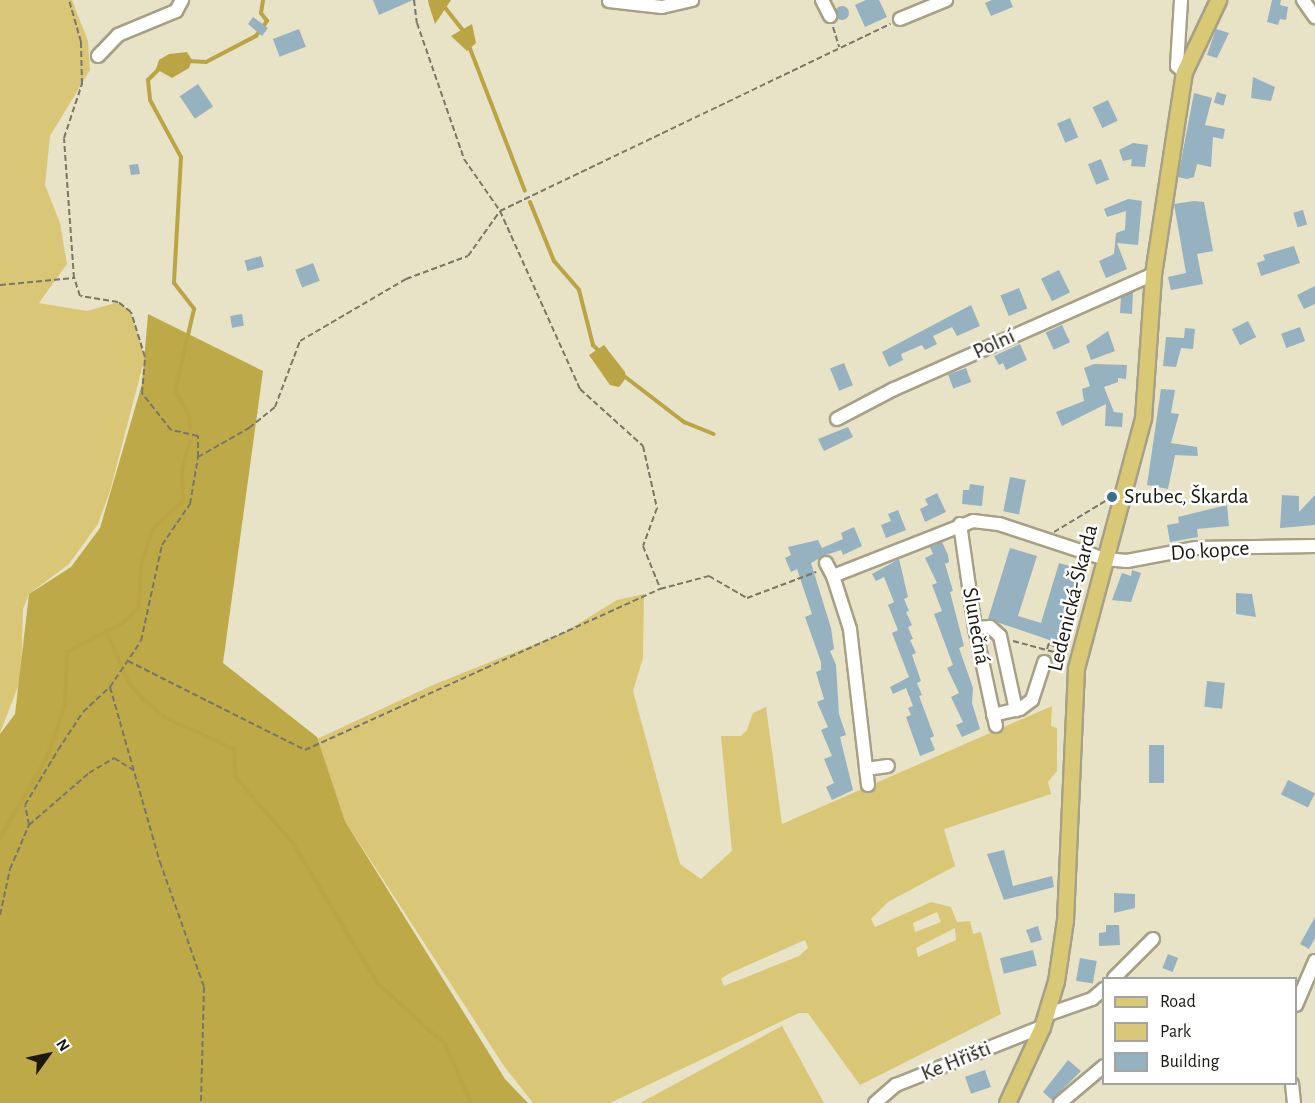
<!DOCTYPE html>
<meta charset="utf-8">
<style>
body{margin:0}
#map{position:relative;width:1315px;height:1103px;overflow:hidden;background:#e8e2c7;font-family:"Alegreya Sans",sans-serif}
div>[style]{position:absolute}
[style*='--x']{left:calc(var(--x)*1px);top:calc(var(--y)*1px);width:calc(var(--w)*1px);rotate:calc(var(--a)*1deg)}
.green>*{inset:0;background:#d9c777}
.forest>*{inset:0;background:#bea949}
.water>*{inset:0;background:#baa444}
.stream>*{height:4px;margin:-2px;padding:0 2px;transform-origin:2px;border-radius:2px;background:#baa444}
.building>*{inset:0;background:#96b1bf;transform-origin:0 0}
.round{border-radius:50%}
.path>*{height:2px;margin-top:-1px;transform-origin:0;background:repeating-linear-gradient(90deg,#7a7665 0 6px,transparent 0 9px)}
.roads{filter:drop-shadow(2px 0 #a6a087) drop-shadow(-2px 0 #a6a087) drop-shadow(0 2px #a6a087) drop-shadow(0 -2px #a6a087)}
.minor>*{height:12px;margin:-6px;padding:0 6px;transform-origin:6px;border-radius:6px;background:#fff}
.major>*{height:15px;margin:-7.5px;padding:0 7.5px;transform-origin:7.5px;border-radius:7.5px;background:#d9c875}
.dots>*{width:16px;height:16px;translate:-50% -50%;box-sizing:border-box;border:3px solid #fff;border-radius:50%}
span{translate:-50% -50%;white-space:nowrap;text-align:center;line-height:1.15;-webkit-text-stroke:5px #fff;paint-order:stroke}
.street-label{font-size:22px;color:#1a180f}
.poi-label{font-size:22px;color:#1a180f}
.left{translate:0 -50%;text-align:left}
.legend{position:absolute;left:1102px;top:977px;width:195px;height:108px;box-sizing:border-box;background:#fff;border:2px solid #a3a39f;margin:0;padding:8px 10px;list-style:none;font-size:18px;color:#1a180f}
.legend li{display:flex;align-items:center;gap:12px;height:30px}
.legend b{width:30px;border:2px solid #a3a39f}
.north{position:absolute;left:18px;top:1025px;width:60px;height:60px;-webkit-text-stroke:4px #fff;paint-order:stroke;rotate:57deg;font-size:16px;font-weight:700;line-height:24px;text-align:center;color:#1a180f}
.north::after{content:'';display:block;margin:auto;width:21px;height:27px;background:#1a180f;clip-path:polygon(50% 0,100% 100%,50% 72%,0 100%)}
</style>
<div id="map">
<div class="green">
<i style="clip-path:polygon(0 0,72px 0,88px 41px,90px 70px,50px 136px,45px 185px,60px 223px,67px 264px,39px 303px,87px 311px,119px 302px,131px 312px,145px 357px,110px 491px,98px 524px,69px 564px,29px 594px,23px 609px,21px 679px,0 733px)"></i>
<i style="clip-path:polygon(evenodd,644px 594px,643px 658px,633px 691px,680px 864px,701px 879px,732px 851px,721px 736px,741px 736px,747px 730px,753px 713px,766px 707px,782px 824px,1052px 706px,1051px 726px,1057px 728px,1057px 771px,1048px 782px,1051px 794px,944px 829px,955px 866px,888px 902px,871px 919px,875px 927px,931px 902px,951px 907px,957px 922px,970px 921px,973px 934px,981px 932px,1001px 1014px,860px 1085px,808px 1013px,799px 1013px,610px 1103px,533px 1103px,504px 1066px,345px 821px,317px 739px,433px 685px,565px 632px,617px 600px,644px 594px,937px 912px,941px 922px,915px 932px,913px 923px,937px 912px,644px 594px,955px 928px,956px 940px,918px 957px,916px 948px,955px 928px,644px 594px,805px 940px,808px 948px,799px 956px,724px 986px,721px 979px,728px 974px,805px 940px)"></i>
<i style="clip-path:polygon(782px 1026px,824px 1103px,640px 1103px)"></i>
</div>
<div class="forest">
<i style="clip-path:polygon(148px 314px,263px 371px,223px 663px,317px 737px,345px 821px,505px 1079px,528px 1103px,0 1103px,0 734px,15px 714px,29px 594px,71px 567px,100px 528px,142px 384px)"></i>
</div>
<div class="water">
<i style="clip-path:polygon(428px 0,451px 0,435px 24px,429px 5px)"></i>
<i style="clip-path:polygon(472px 24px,476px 43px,467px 51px,451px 36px)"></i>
<i style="clip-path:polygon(187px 52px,192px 60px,189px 68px,172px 78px,156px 69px,159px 60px,169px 54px)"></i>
<i style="clip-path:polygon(604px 345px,625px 372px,626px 378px,619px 387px,610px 385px,589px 355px)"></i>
</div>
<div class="stream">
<i style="--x:439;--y:0;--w:42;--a:51.8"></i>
<i style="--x:469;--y:46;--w:155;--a:68.9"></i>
<i style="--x:188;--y:61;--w:18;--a:3"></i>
<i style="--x:206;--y:62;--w:56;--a:-27.5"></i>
<i style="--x:256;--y:36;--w:19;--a:-54"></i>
<i style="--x:267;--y:21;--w:10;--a:-127"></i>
<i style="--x:261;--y:13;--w:13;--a:-81"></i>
<i style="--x:160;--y:68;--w:17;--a:135"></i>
<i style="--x:148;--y:80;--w:20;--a:84"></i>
<i style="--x:150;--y:100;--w:65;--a:61.5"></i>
<i style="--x:181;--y:157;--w:126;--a:93.2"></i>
<i style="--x:174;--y:283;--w:33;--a:52"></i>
<i style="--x:194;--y:309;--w:84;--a:103"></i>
<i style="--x:175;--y:391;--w:28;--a:60"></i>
<i style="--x:189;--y:415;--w:13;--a:86"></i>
<i style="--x:530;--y:202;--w:64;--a:67.9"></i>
<i style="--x:554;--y:261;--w:38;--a:49"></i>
<i style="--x:579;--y:290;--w:57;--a:75.7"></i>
<i style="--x:593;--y:345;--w:10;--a:45"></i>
<i style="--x:624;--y:376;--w:76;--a:37.5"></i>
<i style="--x:684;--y:422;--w:32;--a:22"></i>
<i style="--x:106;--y:630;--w:58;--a:66.5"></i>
<i style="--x:129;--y:683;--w:21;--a:49"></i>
<i style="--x:143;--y:699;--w:30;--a:40"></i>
<i style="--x:166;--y:718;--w:75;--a:24.5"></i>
<i style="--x:234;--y:749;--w:29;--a:86"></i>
<i style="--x:236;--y:778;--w:85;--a:48.8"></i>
<i style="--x:292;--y:842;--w:166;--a:58.8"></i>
<i style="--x:378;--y:984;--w:90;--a:41.8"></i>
<i style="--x:445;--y:1044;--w:64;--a:66.2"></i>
<i style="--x:0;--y:838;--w:94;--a:-59.9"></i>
<i style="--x:47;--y:757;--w:56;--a:-71.2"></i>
<i style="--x:65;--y:704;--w:52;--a:-87.8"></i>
<i style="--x:67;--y:652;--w:61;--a:-27.4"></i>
<i style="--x:121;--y:624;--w:25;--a:-43"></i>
<i style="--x:139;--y:607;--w:43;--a:-87.3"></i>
<i style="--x:141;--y:564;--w:38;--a:-72"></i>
<i style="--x:153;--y:528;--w:40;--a:-42"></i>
<i style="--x:183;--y:501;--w:31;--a:-92"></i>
<i style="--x:182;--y:470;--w:30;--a:-75"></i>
</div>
<div class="building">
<i style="clip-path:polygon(373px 0,413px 0,379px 15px)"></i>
<i style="clip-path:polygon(866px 0,879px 0,887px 17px,865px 27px,855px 5px)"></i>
<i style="clip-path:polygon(992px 0,1010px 0,1013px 7px,991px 16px,985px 3px)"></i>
<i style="clip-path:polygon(1272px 0,1281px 0,1280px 5px,1288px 7px,1286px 20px,1280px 19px,1278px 25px,1267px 22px)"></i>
<i class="round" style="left:835px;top:6px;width:14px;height:14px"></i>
<i style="clip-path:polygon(253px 17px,268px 28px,262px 36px,248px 24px)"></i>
<i style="left:299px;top:29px;width:19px;height:28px;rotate:69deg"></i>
<i style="clip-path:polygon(1216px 29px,1229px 33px,1217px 58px,1207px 55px)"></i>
<i style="clip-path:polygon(1253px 77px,1275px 87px,1271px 101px,1251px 98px)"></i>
<i style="left:198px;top:84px;width:27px;height:22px;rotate:56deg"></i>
<i style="left:1217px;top:92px;width:10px;height:11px;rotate:17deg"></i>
<i style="clip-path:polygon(1194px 93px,1212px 98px,1205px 125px,1225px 129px,1223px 139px,1213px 137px,1211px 167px,1197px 164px,1194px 177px,1187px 179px,1178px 177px)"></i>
<i style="left:1108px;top:100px;width:23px;height:17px;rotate:65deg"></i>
<i style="left:1070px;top:118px;width:21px;height:14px;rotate:67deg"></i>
<i style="clip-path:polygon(1133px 143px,1148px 145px,1145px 167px,1131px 166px,1132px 159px,1123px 161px,1119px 150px)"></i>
<i style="left:1101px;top:159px;width:22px;height:14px;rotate:68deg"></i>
<i style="clip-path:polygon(138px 164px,140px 174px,131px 175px,129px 165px)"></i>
<i style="clip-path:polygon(1128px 199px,1142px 201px,1138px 245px,1117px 243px,1127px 269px,1106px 278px,1099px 261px,1114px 254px,1116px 233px,1125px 230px,1126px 211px,1107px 217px,1104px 209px)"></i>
<i style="clip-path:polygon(1194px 201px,1204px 202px,1213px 251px,1197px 254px,1203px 284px,1171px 290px,1168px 277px,1186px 273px,1174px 204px)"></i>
<i style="left:1303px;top:210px;width:15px;height:10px;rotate:74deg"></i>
<i style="clip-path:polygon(1294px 246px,1300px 263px,1261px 276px,1257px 263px,1265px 260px,1263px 255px)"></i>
<i style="left:261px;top:256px;width:11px;height:17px;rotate:75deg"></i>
<i style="left:313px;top:263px;width:19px;height:19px;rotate:69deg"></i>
<i style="left:1059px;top:270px;width:25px;height:20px;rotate:64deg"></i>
<i style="clip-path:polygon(1315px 286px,1315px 304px,1304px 309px,1297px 295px)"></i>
<i style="left:1019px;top:288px;width:22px;height:20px;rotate:68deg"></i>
<i style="clip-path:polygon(1133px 292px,1132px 314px,1120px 313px,1121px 297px)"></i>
<i style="clip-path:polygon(971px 305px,980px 326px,957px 336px,952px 327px,933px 336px,937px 344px,925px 350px,922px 345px,901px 354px,903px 360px,889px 367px,882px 352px)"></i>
<i style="left:242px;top:314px;width:12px;height:12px;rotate:81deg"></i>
<i style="left:1248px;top:321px;width:18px;height:18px;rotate:63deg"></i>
<i style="left:1062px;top:325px;width:19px;height:18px;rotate:65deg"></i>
<i style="left:1300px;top:327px;width:15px;height:20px;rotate:70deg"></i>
<i style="clip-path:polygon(1185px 328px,1195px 329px,1193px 349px,1181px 348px,1176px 367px,1163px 366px,1166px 337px,1184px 338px)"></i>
<i style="clip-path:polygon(1108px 331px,1115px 351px,1091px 360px,1086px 346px)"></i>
<i style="clip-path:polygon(1020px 344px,1027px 360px,1006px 370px,1003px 363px,999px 365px,994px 356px)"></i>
<i style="left:844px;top:363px;width:24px;height:15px;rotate:68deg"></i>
<i style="clip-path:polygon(1094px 364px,1127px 365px,1126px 379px,1118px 378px,1118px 382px,1104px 387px,1114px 412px,1123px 413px,1122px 427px,1105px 426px,1106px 404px,1062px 426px,1056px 412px,1084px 401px,1082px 389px,1090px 386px,1084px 368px)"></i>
<i style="left:966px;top:368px;width:15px;height:19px;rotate:70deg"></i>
<i style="clip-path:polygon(1161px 389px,1175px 390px,1171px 413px,1179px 414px,1171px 443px,1197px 447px,1198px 456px,1175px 455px,1168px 489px,1147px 485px)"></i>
<i style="clip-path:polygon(848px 427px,853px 437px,824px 451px,818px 439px)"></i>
<i style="left:1010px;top:477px;width:16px;height:35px;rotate:11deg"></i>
<i style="clip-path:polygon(970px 484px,984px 486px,982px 506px,962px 504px,963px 490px,969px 490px)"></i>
<i style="clip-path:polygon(937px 493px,946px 512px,925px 522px,920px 509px,928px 505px,925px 499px)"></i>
<i style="clip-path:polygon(1282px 495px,1299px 496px,1299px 512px,1315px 495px,1315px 525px,1280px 528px)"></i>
<i style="clip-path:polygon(1227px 505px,1229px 526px,1197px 529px,1198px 537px,1170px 542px,1167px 525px,1179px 523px,1178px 517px)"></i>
<i style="clip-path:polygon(898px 510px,906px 530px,886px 538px,881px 525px,891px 521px,888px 514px)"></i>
<i style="clip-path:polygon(854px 527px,862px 546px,843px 555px,841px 550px,823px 556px,811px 563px,831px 628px,834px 649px,830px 651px,836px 665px,839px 714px,846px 735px,840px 737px,853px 790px,832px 800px,826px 787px,834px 783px,824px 759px,832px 756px,821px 730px,828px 727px,817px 702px,824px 699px,816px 672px,821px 670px,821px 662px,805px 617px,812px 614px,797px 569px,791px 572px,785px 558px,791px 555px,788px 547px,818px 540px,822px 548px,843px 539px,841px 533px)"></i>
<i style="clip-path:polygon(942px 542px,948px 555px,949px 562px,945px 564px,953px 591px,950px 592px,964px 646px,959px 648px,973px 688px,972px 703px,980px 729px,962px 737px,956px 725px,963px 722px,951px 697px,959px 693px,947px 668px,953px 665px,934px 614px,942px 611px,932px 585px,937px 583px,925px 558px,933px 554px,930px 547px)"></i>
<i style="clip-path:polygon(1010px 548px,1037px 556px,1018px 616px,1041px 623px,1059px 563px,1083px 570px,1061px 644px,988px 619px)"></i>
<i style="clip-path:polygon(899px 559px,908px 597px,904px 599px,909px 611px,906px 612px,912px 625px,908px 627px,913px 639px,910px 640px,916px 653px,912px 655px,921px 681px,917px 683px,922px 695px,919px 696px,934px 736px,930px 738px,935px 750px,920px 756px,906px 717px,911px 715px,908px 708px,913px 706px,906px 688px,893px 694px,890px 687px,909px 677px,892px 633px,898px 630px,888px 605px,894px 602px,884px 577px,876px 581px,872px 574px)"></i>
<i style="clip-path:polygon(1132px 570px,1141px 573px,1131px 602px,1112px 600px,1122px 573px,1131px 576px)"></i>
<i style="clip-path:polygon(1236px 593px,1252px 594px,1256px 617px,1236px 614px)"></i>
<i style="left:1207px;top:681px;width:18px;height:26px;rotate:6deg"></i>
<i style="left:1164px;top:745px;width:38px;height:15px;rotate:90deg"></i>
<i style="left:1288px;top:780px;width:30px;height:16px;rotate:26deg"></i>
<i style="clip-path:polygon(1004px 850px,1013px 886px,1052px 876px,1054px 887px,1004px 900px,987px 854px)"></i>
<i style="clip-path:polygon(1114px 893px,1135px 894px,1135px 908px,1114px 913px)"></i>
<i style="clip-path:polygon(1315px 917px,1315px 938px,1309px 949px,1300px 944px)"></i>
<i style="clip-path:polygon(1106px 925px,1119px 925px,1120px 945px,1099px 946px,1099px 933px,1106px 932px)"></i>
<i style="clip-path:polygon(1038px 926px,1042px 940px,1031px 943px,1026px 930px)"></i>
<i style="left:1033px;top:950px;width:16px;height:34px;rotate:76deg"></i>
<i style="left:1168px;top:954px;width:11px;height:15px;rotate:22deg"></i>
<i style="left:1080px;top:958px;width:17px;height:23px;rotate:10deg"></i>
<i style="clip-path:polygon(1068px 1060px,1081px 1071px,1052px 1100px,1043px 1092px)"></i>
<i style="left:985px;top:1070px;width:18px;height:21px;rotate:71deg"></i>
</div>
<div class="path">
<i style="--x:414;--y:0;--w:23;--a:83"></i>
<i style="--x:417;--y:23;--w:144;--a:70.9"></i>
<i style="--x:464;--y:159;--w:63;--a:55.3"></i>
<i style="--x:500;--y:211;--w:195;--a:65.8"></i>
<i style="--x:580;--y:389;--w:85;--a:42.1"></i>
<i style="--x:643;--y:446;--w:64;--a:77.3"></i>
<i style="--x:657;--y:508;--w:40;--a:110.2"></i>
<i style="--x:643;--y:546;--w:45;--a:68"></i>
<i style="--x:833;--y:27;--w:21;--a:73"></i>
<i style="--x:0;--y:285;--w:74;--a:-5.4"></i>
<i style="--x:74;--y:278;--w:140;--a:-94.1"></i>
<i style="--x:64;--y:138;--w:57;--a:-71.6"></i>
<i style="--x:82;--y:84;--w:42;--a:-91.4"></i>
<i style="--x:81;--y:42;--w:44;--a:-105.9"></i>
<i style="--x:198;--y:457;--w:59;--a:-29.6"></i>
<i style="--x:249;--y:428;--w:33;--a:-39"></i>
<i style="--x:275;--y:407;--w:71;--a:-69.3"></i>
<i style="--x:300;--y:341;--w:123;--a:-30.3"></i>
<i style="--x:406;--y:279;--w:66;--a:-20.4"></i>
<i style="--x:468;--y:256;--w:55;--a:-54.6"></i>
<i style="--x:500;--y:211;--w:433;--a:-25.6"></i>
<i style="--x:1054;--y:532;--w:62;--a:-31.1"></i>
<i style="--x:1013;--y:641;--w:54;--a:15.1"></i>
<i style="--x:1049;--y:644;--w:16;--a:22"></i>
<i style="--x:1064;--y:650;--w:35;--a:-72"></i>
<i style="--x:1047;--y:649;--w:9;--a:-72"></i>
<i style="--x:128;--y:661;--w:198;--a:26.7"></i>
<i style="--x:305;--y:750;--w:390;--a:-24.4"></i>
<i style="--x:660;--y:589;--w:51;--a:-14.9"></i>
<i style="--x:709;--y:576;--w:44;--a:30.1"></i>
<i style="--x:747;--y:598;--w:74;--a:-20.6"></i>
<i style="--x:110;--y:687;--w:182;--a:74.1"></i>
<i style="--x:160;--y:862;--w:133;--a:70.6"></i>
<i style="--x:204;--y:987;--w:116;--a:91.5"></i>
<i style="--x:29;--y:825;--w:20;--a:-101"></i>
<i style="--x:25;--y:805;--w:64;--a:-59"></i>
<i style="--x:58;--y:750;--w:45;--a:-56.7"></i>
<i style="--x:83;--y:712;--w:37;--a:-43"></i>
<i style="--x:110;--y:687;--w:55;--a:-56"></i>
<i style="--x:141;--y:641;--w:98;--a:-77.7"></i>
<i style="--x:162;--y:545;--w:50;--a:-55.7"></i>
<i style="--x:190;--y:504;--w:48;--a:-80.3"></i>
<i style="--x:198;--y:457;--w:21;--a:-90"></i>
<i style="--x:198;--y:436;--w:28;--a:-167"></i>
<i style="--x:171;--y:430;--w:47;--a:-128.1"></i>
<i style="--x:142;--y:393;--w:36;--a:-85"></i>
<i style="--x:145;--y:357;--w:47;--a:-107.3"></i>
<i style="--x:131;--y:312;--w:16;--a:-142"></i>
<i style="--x:118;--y:302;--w:38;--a:-171"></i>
<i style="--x:80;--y:296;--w:19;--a:-108"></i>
<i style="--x:0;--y:915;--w:47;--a:-77.7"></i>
<i style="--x:10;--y:869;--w:48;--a:-66.6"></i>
<i style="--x:29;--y:825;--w:79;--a:-40.9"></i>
<i style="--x:89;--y:773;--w:29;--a:-31"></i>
<i style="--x:114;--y:758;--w:25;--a:32"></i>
</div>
<div class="roads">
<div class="minor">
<i style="--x:822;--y:0;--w:18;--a:63"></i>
<i style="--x:1181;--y:0;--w:66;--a:93.5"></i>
<i style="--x:1177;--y:66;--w:9;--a:41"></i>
<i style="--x:1303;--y:0;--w:21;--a:55"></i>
<i style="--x:609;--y:1;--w:53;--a:6.5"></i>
<i style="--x:662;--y:7;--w:31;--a:-13"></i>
<i style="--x:900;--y:19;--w:50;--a:-22.4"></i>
<i style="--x:98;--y:56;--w:29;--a:-46"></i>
<i style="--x:118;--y:35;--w:63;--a:-22.5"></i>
<i style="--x:176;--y:11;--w:13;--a:-61"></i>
<i style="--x:837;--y:419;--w:64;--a:-27.8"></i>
<i style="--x:894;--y:389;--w:283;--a:-23.9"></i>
<i style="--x:960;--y:524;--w:105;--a:81.8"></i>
<i style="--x:975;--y:628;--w:100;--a:77.9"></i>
<i style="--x:826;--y:563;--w:15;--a:62"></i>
<i style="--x:975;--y:628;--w:15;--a:-4"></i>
<i style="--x:990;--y:627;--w:13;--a:42"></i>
<i style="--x:1000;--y:636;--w:76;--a:77.8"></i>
<i style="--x:993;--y:715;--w:28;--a:-13"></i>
<i style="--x:1020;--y:709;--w:15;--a:-37"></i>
<i style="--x:1032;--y:700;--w:40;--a:-72"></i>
<i style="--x:866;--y:769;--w:22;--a:-8"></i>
<i style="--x:868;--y:785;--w:157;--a:-96.6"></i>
<i style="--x:850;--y:629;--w:56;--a:-107.8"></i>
<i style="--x:833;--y:576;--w:150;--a:-21.4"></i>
<i style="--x:973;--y:521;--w:26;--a:7"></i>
<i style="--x:999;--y:524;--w:112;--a:18.3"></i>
<i style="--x:1105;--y:559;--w:22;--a:5"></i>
<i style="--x:1127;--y:561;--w:70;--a:-10.7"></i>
<i style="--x:1196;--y:548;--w:119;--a:-1"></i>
<i style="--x:1114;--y:978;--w:55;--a:-45"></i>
<i style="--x:1296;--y:1005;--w:48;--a:-66.6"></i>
<i style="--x:1046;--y:1015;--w:49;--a:-19.2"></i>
<i style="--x:1092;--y:999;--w:16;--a:-40"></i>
<i style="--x:1292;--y:1084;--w:19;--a:84"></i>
<i style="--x:875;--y:1103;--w:28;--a:-41"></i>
<i style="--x:896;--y:1085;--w:157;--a:-21.7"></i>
<i style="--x:1060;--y:1103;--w:57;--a:-40.1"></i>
</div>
<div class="major">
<i style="--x:1007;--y:1103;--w:84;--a:-65.3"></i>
<i style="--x:1042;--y:1027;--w:48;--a:-73.1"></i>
<i style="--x:1056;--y:981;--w:62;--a:-81.6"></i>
<i style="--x:1065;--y:920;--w:252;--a:-87.5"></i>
<i style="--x:1076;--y:668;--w:259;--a:-75"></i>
<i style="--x:1143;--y:418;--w:144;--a:-86"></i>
<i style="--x:1153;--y:274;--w:204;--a:-81.3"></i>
<i style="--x:1184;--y:72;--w:80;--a:-64.7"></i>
</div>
</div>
<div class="dots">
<i style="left:1112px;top:497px;background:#38718a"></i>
</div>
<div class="street-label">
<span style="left:994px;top:344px;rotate:-25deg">Polní</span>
<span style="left:1210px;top:551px;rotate:-4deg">Do kopce</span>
<span style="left:1073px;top:598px;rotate:-76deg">Ledenická-Škarda</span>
<span style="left:976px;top:626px;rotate:80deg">Slunečná</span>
<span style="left:956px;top:1061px;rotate:-22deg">Ke Hřišti</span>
</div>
<div class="poi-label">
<span class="left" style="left:1124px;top:497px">Srubec, Škarda</span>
</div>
<ul class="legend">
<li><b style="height:8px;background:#d9c875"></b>Road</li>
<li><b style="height:16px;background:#d9c777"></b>Park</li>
<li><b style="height:16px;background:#96b1bf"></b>Building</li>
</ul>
<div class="north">N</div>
</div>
